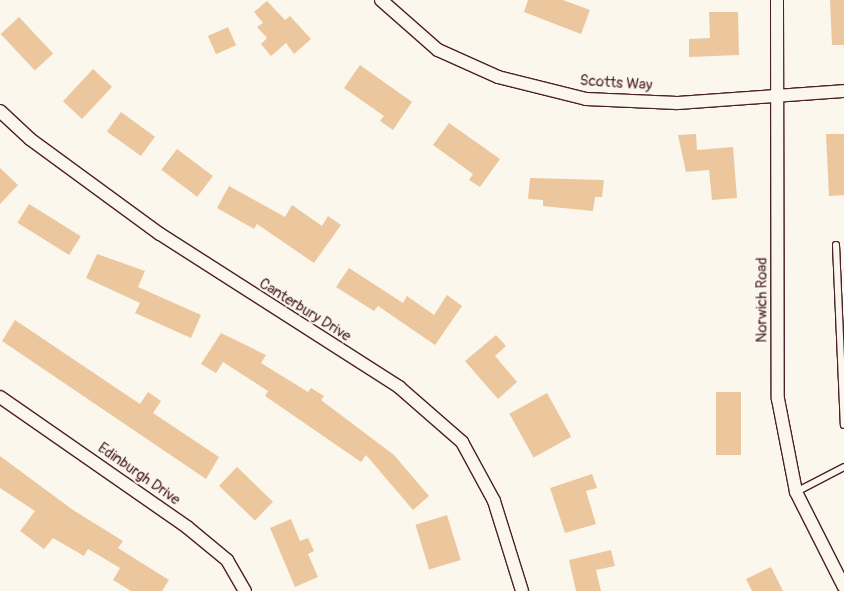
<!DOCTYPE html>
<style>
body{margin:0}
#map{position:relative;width:844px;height:591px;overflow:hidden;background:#fbf7ec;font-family:Pangolin,sans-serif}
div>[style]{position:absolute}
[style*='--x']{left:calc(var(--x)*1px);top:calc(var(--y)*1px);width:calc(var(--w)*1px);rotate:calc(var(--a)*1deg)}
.building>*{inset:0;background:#ecc79d;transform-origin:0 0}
.roads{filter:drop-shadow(1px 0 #4a1f2b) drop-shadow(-1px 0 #4a1f2b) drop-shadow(0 1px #4a1f2b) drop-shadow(0 -1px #4a1f2b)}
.service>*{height:6px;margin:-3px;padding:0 3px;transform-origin:3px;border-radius:3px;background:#fbf7ec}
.minor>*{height:12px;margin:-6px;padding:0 6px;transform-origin:6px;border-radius:6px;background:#fbf7ec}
span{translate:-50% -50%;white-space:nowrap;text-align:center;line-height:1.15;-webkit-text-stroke:4px #fbf7ec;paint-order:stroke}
.street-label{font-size:15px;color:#4a1f2b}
</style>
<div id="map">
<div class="building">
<i style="clip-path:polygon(528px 0,563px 0,590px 10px,581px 34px,524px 12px)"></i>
<i style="clip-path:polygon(830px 0,844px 0,844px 45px,832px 45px)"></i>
<i style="clip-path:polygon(267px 1px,285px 20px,290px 16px,311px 39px,294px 54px,286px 43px,271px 56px,261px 44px,267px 38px,257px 27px,263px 23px,254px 12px)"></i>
<i style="clip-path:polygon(709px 12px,738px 12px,739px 55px,689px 57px,689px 39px,710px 38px)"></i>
<i style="left:19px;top:17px;width:50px;height:25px;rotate:47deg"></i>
<i style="left:228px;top:27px;width:20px;height:22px;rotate:66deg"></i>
<i style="clip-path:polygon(360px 65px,412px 102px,393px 130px,380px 121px,384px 116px,344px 88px)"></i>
<i style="left:93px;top:69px;width:26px;height:44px;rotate:43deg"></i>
<i style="left:121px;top:112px;width:42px;height:24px;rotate:36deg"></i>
<i style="clip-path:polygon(449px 123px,500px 159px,480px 187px,469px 180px,473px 174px,433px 145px)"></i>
<i style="clip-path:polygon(696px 134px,697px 150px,733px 147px,737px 198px,712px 200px,709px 170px,686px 172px,678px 135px)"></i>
<i style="clip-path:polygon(826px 134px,844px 134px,844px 195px,829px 196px)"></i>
<i style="left:177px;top:149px;width:45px;height:26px;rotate:37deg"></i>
<i style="clip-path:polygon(0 168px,18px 185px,0 204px)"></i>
<i style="clip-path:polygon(530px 178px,604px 180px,602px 197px,595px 197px,593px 211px,543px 206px,543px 200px,528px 199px)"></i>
<i style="clip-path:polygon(229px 186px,285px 217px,292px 205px,322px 226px,328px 216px,341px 225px,314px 263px,257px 224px,254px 229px,217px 208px)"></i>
<i style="left:29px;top:204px;width:61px;height:22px;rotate:32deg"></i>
<i style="clip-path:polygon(97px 254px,145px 271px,138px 287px,201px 315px,191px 338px,135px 313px,140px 303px,86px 278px)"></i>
<i style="clip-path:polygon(349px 268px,403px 303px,407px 296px,434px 315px,447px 295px,462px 306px,435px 345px,378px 306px,374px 311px,336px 287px)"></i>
<i style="clip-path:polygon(15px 320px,140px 404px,148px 392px,161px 401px,153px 413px,219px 457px,206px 479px,2px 341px)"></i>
<i style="clip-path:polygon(221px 333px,266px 355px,261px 363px,308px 392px,311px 388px,324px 396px,321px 400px,394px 455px,429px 496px,413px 510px,366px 455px,361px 462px,265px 396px,268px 391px,223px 362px,216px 373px,201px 364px)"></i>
<i style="clip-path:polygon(496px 335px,506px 346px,495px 356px,517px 382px,498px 399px,465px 361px)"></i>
<i style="left:716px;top:392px;width:25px;height:63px"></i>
<i style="left:547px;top:393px;width:50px;height:43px;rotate:61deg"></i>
<i style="clip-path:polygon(0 456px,73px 510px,123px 541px,118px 548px,169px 580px,162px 591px,131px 591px,113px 580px,120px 568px,88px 549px,84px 556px,53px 538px,44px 549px,20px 531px,35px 511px,0 488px)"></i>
<i style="left:237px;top:467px;width:50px;height:26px;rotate:44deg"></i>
<i style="clip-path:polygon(592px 474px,597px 488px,586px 491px,596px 524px,565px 533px,550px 488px)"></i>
<i style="left:447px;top:515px;width:47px;height:33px;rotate:73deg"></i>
<i style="clip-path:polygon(291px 519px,300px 541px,308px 538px,314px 551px,308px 554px,318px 577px,295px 587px,270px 528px)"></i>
<i style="clip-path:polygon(611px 550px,615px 566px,596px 570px,601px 591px,576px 591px,569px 560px)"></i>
<i style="clip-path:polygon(771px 567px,783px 591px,752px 591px,746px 579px)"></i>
</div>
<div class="roads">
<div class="service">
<i style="--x:836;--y:245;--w:180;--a:87.5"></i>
<i style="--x:796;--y:492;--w:54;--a:-27.5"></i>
</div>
<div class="minor">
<i style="--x:381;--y:0;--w:76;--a:41.3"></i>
<i style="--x:438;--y:50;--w:66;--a:24.2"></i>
<i style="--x:498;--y:77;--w:91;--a:14"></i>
<i style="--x:586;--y:99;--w:91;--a:2.5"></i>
<i style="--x:677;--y:103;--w:167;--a:-4.1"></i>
<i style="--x:777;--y:0;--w:399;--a:89.9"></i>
<i style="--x:778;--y:399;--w:95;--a:79"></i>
<i style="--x:796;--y:492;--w:106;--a:63.2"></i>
<i style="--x:0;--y:111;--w:41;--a:43"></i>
<i style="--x:30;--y:139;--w:161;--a:36.2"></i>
<i style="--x:160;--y:234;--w:284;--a:32.6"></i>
<i style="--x:399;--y:387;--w:84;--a:41.1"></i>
<i style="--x:462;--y:442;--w:67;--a:61.5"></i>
<i style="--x:494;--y:501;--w:94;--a:72.7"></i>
<i style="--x:0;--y:397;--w:228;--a:34.8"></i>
<i style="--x:187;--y:527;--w:52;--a:39.5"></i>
<i style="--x:227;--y:560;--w:36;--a:60"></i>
</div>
</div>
<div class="street-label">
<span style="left:616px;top:83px;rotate:4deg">Scotts Way</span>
<span style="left:762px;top:300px;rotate:-90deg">Norwich Road</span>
<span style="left:305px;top:310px;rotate:32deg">Canterbury Drive</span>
<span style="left:139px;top:474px;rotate:35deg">Edinburgh Drive</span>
</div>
</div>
